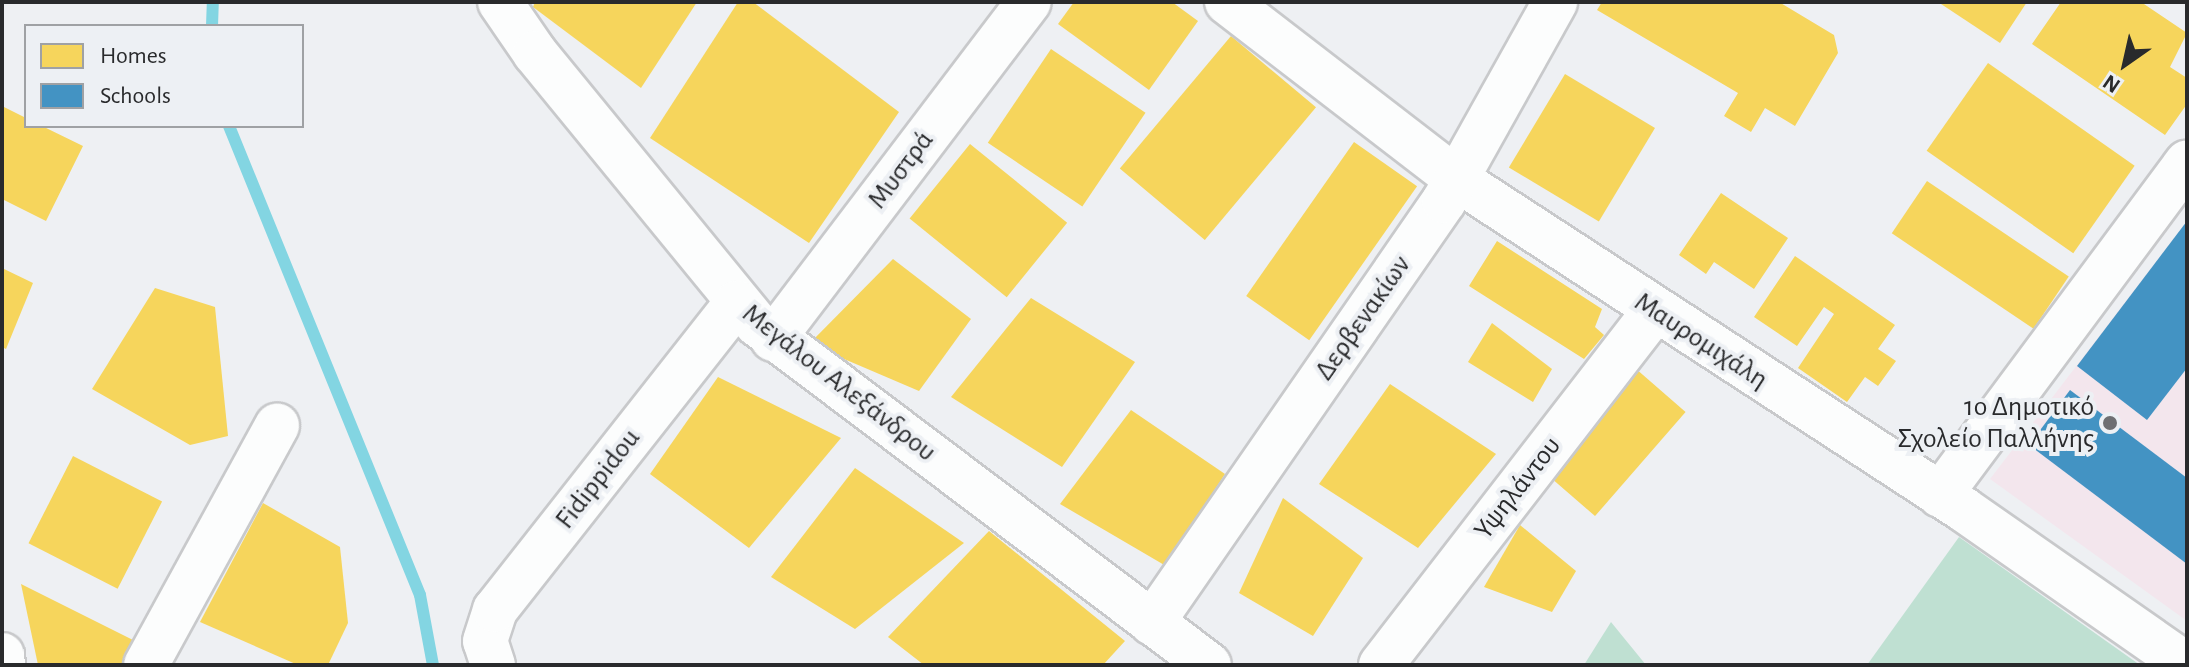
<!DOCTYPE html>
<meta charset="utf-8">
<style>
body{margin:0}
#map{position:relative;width:2189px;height:667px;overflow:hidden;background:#eef0f3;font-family:"Alegreya Sans",sans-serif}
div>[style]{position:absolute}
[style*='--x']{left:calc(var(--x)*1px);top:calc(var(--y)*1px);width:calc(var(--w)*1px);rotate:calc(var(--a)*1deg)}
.education>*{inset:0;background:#f3e6ed}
.green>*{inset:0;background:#bfe0d2}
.homes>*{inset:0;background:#f6d55c;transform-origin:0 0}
.schools>*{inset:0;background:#4393c3}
.stream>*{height:12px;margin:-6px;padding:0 6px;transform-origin:6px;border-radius:6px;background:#83d5e2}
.roads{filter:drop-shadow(2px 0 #c8c9cb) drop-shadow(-2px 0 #c8c9cb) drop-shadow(0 2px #c8c9cb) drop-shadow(0 -2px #c8c9cb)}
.minor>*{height:44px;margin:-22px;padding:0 22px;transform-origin:22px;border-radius:22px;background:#fcfdfd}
.dots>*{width:22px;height:22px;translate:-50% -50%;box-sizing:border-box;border:4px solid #edf0f4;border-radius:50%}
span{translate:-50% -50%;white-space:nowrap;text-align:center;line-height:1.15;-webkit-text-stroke:8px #edf0f4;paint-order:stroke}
.street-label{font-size:28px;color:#292a2c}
.poi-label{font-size:28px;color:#292a2c}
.right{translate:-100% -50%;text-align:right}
.frame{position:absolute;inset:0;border:4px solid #292a2c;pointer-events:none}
.legend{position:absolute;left:24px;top:24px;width:280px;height:104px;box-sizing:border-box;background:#edf0f4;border:2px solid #9fa1a4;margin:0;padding:10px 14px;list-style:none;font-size:24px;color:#292a2c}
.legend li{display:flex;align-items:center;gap:16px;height:40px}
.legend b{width:40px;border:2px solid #9fa1a4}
.north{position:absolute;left:2085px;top:24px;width:80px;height:80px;-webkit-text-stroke:6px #edf0f4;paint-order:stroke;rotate:214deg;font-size:22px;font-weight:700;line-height:32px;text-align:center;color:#292a2c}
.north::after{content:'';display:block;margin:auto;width:28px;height:36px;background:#292a2c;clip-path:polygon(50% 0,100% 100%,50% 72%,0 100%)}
</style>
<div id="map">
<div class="education">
<i style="clip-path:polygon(2187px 221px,2187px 621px,1990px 479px)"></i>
</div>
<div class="green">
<i style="clip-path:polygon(1959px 537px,2140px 665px,1867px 665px)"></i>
<i style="clip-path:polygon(1611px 622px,1646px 665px,1584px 665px)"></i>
</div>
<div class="homes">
<i style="clip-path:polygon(535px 2px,697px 2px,641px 88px,533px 7px)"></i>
<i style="clip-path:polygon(738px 2px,753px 2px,899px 112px,809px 243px,650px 138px)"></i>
<i style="clip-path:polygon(1074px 2px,1172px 2px,1198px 21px,1149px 90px,1058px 24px)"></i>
<i style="clip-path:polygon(1602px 2px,1779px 2px,1834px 35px,1838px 53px,1795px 126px,1765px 108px,1751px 132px,1724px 116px,1738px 93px,1597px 10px)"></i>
<i style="clip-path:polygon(1938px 2px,2027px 2px,2000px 43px)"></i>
<i style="clip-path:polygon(2061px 2px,2141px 2px,2187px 33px,2170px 67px,2187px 78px,2187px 104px,2165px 135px,2032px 44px)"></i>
<i style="left:1231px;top:36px;width:111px;height:173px;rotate:40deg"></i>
<i style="left:1051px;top:49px;width:114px;height:113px;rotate:34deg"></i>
<i style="left:1988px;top:63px;width:179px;height:107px;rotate:35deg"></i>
<i style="left:1565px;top:74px;width:105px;height:109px;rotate:31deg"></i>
<i style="clip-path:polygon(2px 106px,26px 118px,26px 126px,42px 126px,83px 146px,46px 221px,2px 199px)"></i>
<i style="left:1354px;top:142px;width:77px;height:188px;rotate:35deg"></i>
<i style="left:970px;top:144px;width:125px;height:96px;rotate:39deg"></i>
<i style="left:1927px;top:181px;width:171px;height:63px;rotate:34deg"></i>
<i style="clip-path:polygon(1721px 193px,1788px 238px,1754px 289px,1714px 262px,1706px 274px,1679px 255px)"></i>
<i style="clip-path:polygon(1497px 241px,1602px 309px,1595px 327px,1604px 335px,1584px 359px,1469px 286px)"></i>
<i style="clip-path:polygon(1795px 256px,1895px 325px,1878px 349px,1896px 361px,1878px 386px,1865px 377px,1847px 402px,1798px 368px,1834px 314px,1824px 307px,1797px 346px,1754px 317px)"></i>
<i style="clip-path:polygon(893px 259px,971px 319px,919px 391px,809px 344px)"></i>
<i style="clip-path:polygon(2px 268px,33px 283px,6px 349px,2px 347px)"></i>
<i style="clip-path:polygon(155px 288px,215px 307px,228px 436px,190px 445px,92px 389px)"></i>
<i style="clip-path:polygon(1031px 298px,1135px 362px,1062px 467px,951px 397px)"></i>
<i style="clip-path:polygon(1492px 323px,1552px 369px,1533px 402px,1468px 362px)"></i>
<i style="left:1635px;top:368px;width:67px;height:138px;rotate:41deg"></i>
<i style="clip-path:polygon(718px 377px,841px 438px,749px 548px,650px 474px)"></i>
<i style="clip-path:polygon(1390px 384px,1496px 454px,1418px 548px,1319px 484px)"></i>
<i style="clip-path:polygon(1131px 410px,1225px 474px,1166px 566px,1060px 504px)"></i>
<i style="left:73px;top:456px;width:100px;height:98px;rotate:27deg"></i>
<i style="clip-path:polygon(855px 468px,964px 543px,855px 629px,771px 577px)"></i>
<i style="clip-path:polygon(1283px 498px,1363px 558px,1313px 636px,1239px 593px)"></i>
<i style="clip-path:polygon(263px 503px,340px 547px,348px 623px,328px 665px,298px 665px,200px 622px)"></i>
<i style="clip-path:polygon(1520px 525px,1576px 571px,1552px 612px,1484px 587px)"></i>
<i style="clip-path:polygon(989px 531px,1125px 641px,1103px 665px,924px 665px,888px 637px)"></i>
<i style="clip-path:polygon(21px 584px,139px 643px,128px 665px,38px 665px)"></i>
</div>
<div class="schools">
<i style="clip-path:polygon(2187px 221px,2187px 368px,2147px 420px,2077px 366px)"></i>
<i style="clip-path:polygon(2070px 390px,2187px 478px,2187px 564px,2029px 445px)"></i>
</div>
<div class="stream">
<i style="--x:212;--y:26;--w:24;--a:-88"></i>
<i style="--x:229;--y:126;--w:506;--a:67.84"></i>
<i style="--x:420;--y:595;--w:71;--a:79.5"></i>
</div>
<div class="roads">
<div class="minor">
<i style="--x:500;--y:2;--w:62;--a:55.5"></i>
<i style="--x:535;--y:53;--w:350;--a:50.7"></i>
<i style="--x:757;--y:324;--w:566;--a:37.03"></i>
<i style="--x:1227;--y:2;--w:292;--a:37.6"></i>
<i style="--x:1458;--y:180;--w:603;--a:33.08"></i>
<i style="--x:1963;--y:509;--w:273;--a:34.9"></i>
<i style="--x:773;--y:339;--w:423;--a:-52.8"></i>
<i style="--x:1940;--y:495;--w:414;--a:-53.4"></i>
<i style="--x:1152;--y:623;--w:513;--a:-55.32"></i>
<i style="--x:1444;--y:201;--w:228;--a:-60.8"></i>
<i style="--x:2;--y:655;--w:10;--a:84"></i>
<i style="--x:146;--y:665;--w:273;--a:-61.3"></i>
<i style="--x:493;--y:665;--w:25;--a:-108"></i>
<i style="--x:485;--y:641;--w:33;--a:-72"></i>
<i style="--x:495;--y:610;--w:391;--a:-51.8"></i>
<i style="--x:1381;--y:665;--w:448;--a:-52.3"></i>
</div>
</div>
<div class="dots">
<i style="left:2110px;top:423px;background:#6e6f72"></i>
</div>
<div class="street-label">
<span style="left:901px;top:170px;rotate:-53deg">Μυστρά</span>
<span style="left:1363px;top:318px;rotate:-55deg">Δερβενακίων</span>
<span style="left:1701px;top:341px;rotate:33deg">Μαυρομιχάλη</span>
<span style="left:839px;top:383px;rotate:38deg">Μεγάλου Αλεξάνδρου</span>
<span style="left:598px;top:479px;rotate:-52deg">Fidippidou</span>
<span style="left:1518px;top:488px;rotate:-52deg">Υψηλάντου</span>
</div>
<div class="poi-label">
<span class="right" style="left:2094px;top:423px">1ο Δημοτικό<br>Σχολείο Παλλήνης</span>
</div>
<div class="frame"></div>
<ul class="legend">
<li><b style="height:22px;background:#f6d55c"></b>Homes</li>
<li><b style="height:22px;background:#4393c3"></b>Schools</li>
</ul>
<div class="north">N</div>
</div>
